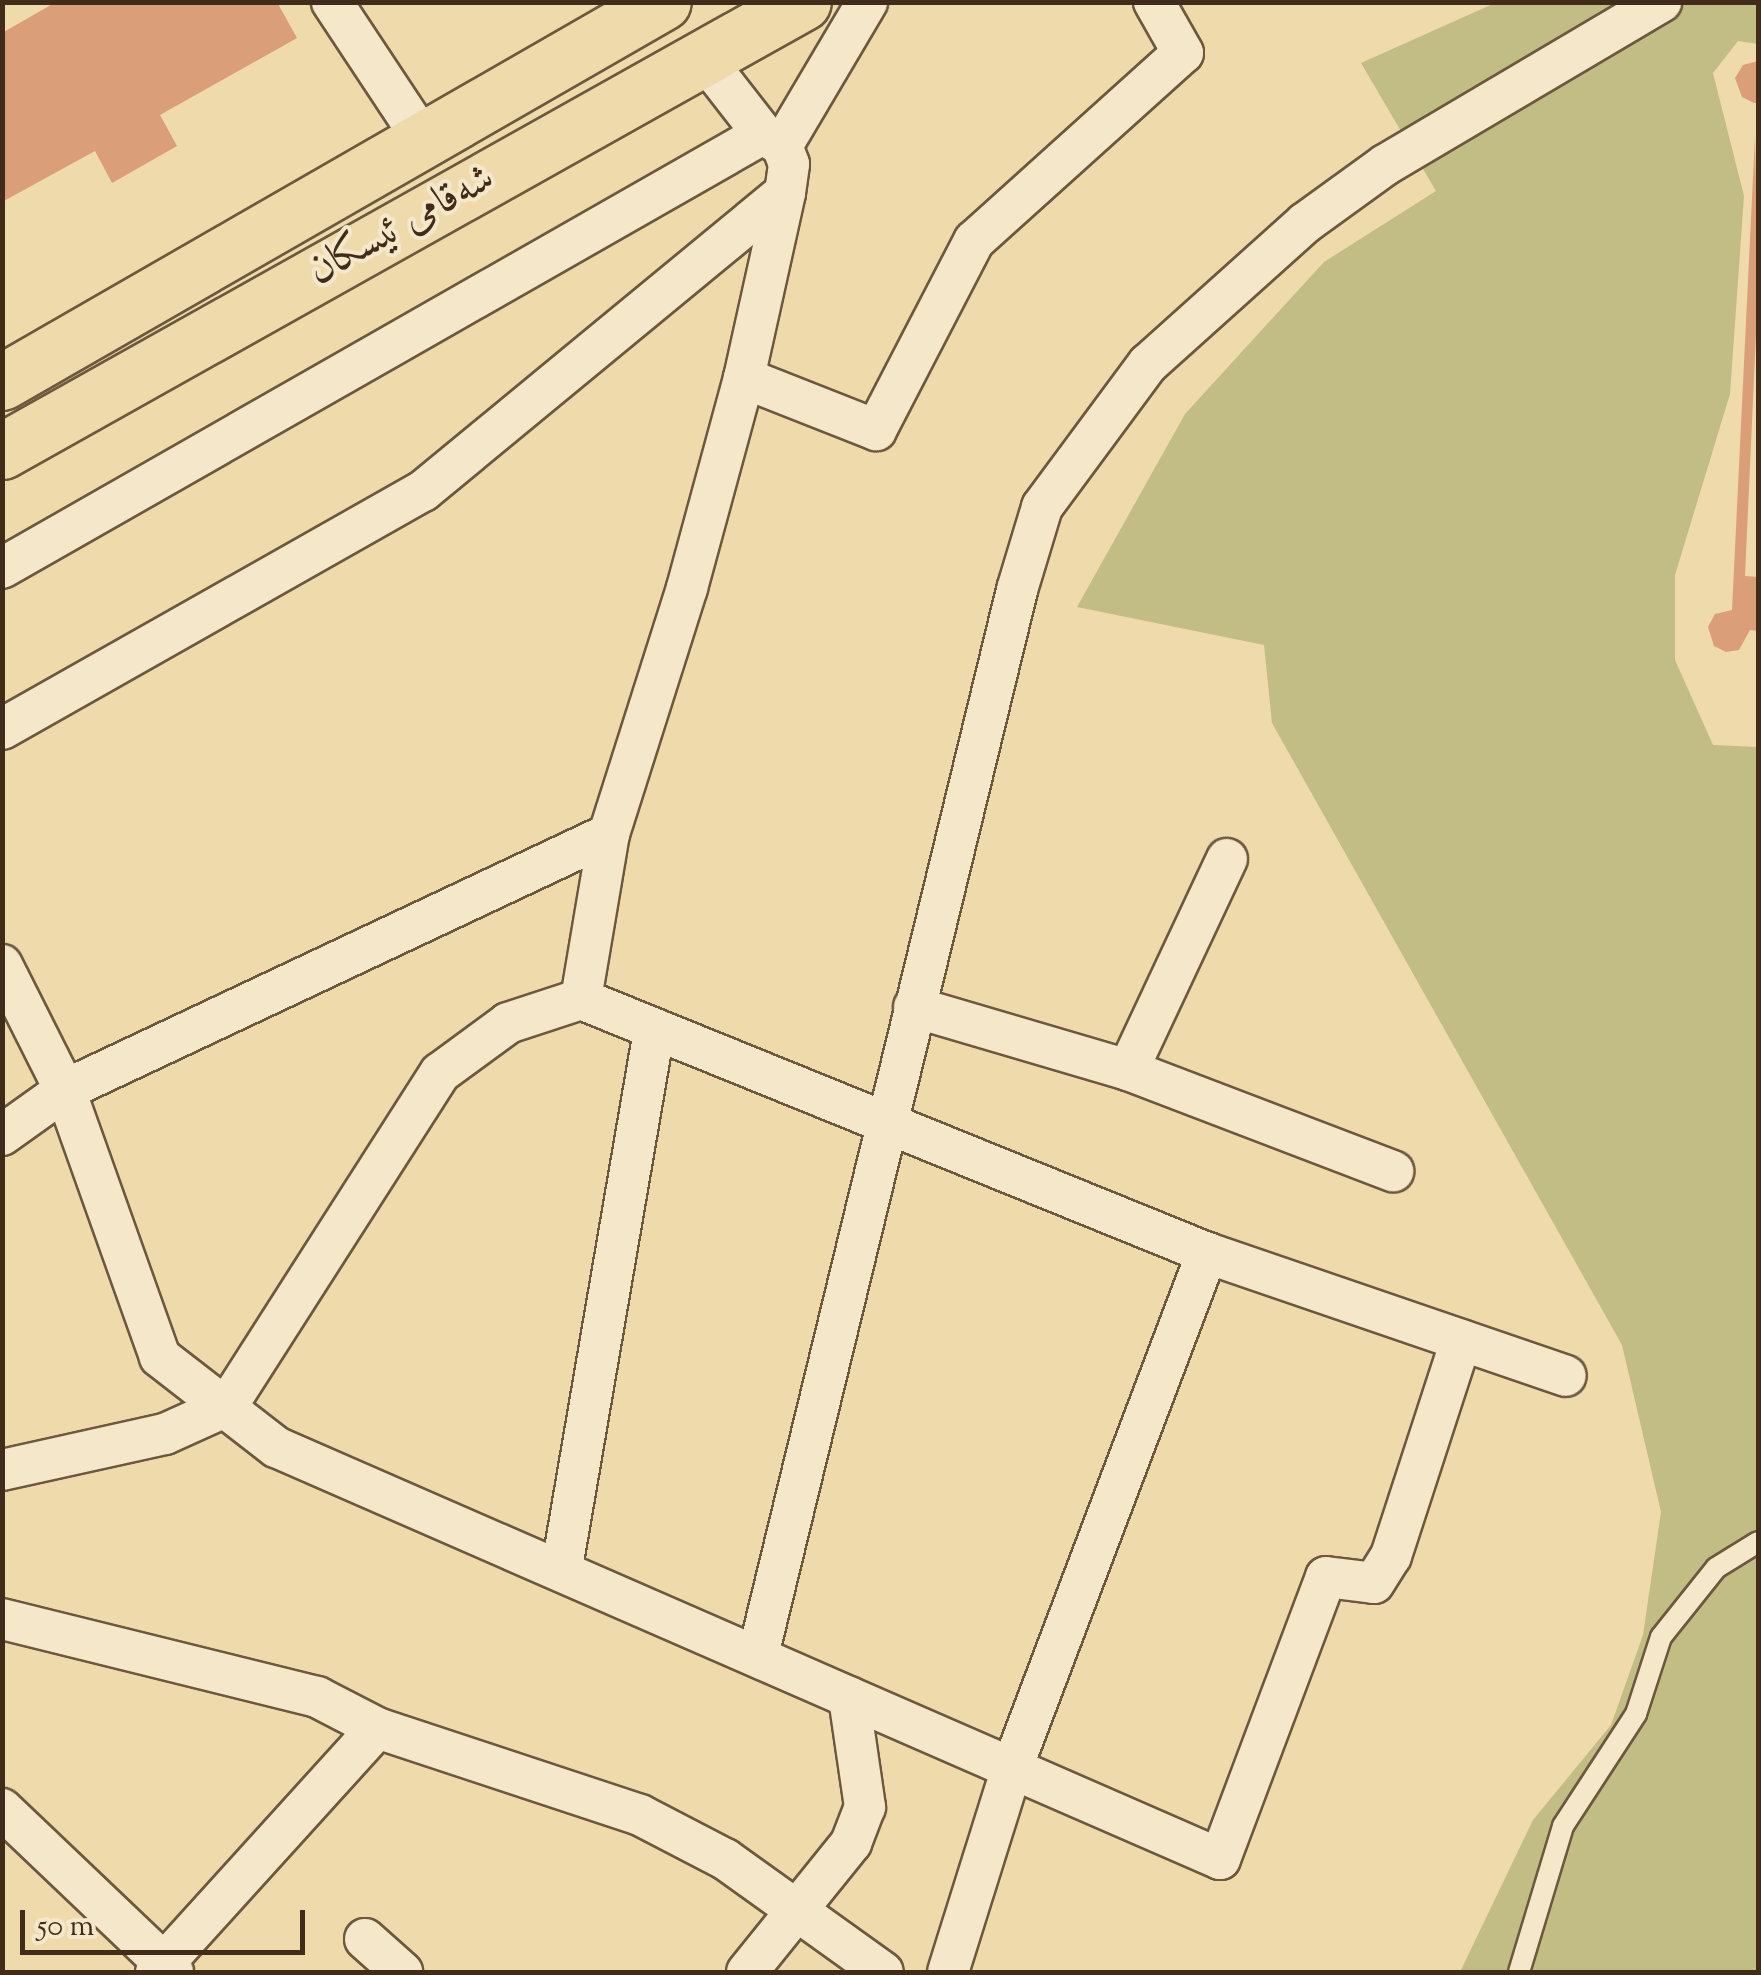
<!DOCTYPE html>
<meta charset="utf-8">
<style>
body{margin:0}
#map{position:relative;width:1761px;height:1975px;overflow:hidden;background:#efdaac;font-family:"Sorts Mill Goudy",Amiri,serif}
div>[style]{position:absolute}
[style*='--x']{left:calc(var(--x)*1px);top:calc(var(--y)*1px);width:calc(var(--w)*1px);rotate:calc(var(--a)*1deg)}
.green>*{inset:0;background:#c1bd84}
.building>*{inset:0;background:#da9e79}
.roads{filter:drop-shadow(2px 0 #6c583d) drop-shadow(-2px 0 #6c583d) drop-shadow(0 2px #6c583d) drop-shadow(0 -2px #6c583d)}
.lane>*{height:20px;margin:-10px;padding:0 10px;transform-origin:10px;border-radius:10px;background:#f5e7c9}
.street>*{height:40px;margin:-20px;padding:0 20px;transform-origin:20px;border-radius:20px;background:#f5e7c9}
.primary>*{height:55px;margin:-27.5px;padding:0 27.5px;transform-origin:27.5px;border-radius:27.5px;background:#efdaac}
span{translate:-50% -50%;white-space:nowrap;text-align:center;line-height:1.15;-webkit-text-stroke:8px #f5e7c9;paint-order:stroke}
.street-label{font-size:42px;color:#402c18}
.frame{position:absolute;inset:0;border:5px solid #402c18;pointer-events:none}
.scale{position:absolute;left:20px;top:1910px;width:285px;height:45px;box-sizing:border-box;border:5px solid #402c18;border-top:0;padding-left:12px;font-size:30px;line-height:35px;white-space:nowrap;color:#402c18;-webkit-text-stroke:8px #f5e7c9;paint-order:stroke}
</style>
<div id="map">
<div class="green">
<i style="clip-path:polygon(1495px 3px,1758px 3px,1758px 44px,1738px 41px,1713px 73px,1744px 196px,1730px 394px,1675px 575px,1675px 660px,1713px 745px,1758px 747px,1758px 1972px,1460px 1972px,1533px 1820px,1611px 1725px,1643px 1635px,1661px 1512px,1622px 1345px,1272px 723px,1264px 645px,1077px 607px,1185px 414px,1324px 262px,1436px 191px,1361px 63px)"></i>
</div>
<div class="building">
<i style="clip-path:polygon(56px 2px,277px 2px,297px 38px,160px 115px,177px 146px,112px 183px,95px 151px,2px 202px,2px 33px)"></i>
<i style="clip-path:polygon(1758px 61px,1758px 103px,1754px 103px,1742px 97px,1735px 78px,1743px 65px)"></i>
<i style="clip-path:polygon(1755px 136px,1758px 290px,1745px 576px,1758px 577px,1758px 631px,1750px 630px,1739px 650px,1726px 652px,1714px 646px,1708px 627px,1715px 614px,1732px 610px)"></i>
</div>
<div class="roads">
<div class="lane">
<i style="--x:1519;--y:1972;--w:152;--a:-73.2"></i>
<i style="--x:1563;--y:1826;--w:134;--a:-56.9"></i>
<i style="--x:1636;--y:1714;--w:81;--a:-72"></i>
<i style="--x:1661;--y:1637;--w:88;--a:-51.4"></i>
<i style="--x:1716;--y:1568;--w:49;--a:-31.8"></i>
</div>
<div class="street">
<i style="--x:332;--y:2;--w:163;--a:56.5"></i>
<i style="--x:703;--y:57;--w:98;--a:52.1"></i>
<i style="--x:744;--y:378;--w:142;--a:21.5"></i>
<i style="--x:876;--y:430;--w:213;--a:-62.6"></i>
<i style="--x:974;--y:241;--w:281;--a:-42"></i>
<i style="--x:1183;--y:53;--w:59;--a:-119.6"></i>
<i style="--x:2;--y:568;--w:876;--a:-29.7"></i>
<i style="--x:763;--y:134;--w:22;--a:32"></i>
<i style="--x:2;--y:729;--w:484;--a:-29.5"></i>
<i style="--x:423;--y:491;--w:469;--a:-39.5"></i>
<i style="--x:2;--y:965;--w:140;--a:63.3"></i>
<i style="--x:65;--y:1090;--w:283;--a:70.4"></i>
<i style="--x:160;--y:1357;--w:147;--a:37.8"></i>
<i style="--x:276;--y:1447;--w:1030;--a:23.58"></i>
<i style="--x:1220;--y:1859;--w:301;--a:-69.4"></i>
<i style="--x:1326;--y:1577;--w:48;--a:7.1"></i>
<i style="--x:1374;--y:1583;--w:32;--a:-58"></i>
<i style="--x:1391;--y:1556;--w:227;--a:-72"></i>
<i style="--x:581;--y:999;--w:167;--a:-80.4"></i>
<i style="--x:609;--y:834;--w:258;--a:-72.4"></i>
<i style="--x:687;--y:588;--w:218;--a:-74.8"></i>
<i style="--x:744;--y:378;--w:189;--a:-77.5"></i>
<i style="--x:785;--y:193;--w:29;--a:-82"></i>
<i style="--x:789;--y:164;--w:19;--a:-111"></i>
<i style="--x:782;--y:146;--w:167;--a:-59.4"></i>
<i style="--x:914;--y:1007;--w:223;--a:16.4"></i>
<i style="--x:1128;--y:1070;--w:284;--a:20.9"></i>
<i style="--x:1128;--y:1070;--w:233;--a:-64.9"></i>
<i style="--x:2;--y:1135;--w:77;--a:-35.5"></i>
<i style="--x:65;--y:1090;--w:601;--a:-25.2"></i>
<i style="--x:2;--y:1470;--w:167;--a:-12.5"></i>
<i style="--x:165;--y:1434;--w:68;--a:-24.3"></i>
<i style="--x:227;--y:1406;--w:395;--a:-57.4"></i>
<i style="--x:440;--y:1073;--w:84;--a:-36.3"></i>
<i style="--x:508;--y:1023;--w:77;--a:-18.2"></i>
<i style="--x:581;--y:999;--w:676;--a:22.08"></i>
<i style="--x:1207;--y:1253;--w:379;--a:18.9"></i>
<i style="--x:562;--y:1567;--w:544;--a:-80.26"></i>
<i style="--x:2;--y:1619;--w:325;--a:13.9"></i>
<i style="--x:317;--y:1697;--w:68;--a:27.3"></i>
<i style="--x:377;--y:1728;--w:277;--a:18.3"></i>
<i style="--x:640;--y:1815;--w:96;--a:27.4"></i>
<i style="--x:725;--y:1859;--w:194;--a:35.6"></i>
<i style="--x:758;--y:1655;--w:1096;--a:-76.33"></i>
<i style="--x:1017;--y:590;--w:87;--a:-73.2"></i>
<i style="--x:1042;--y:507;--w:178;--a:-53.5"></i>
<i style="--x:1148;--y:364;--w:211;--a:-41.9"></i>
<i style="--x:1305;--y:223;--w:99;--a:-35.9"></i>
<i style="--x:1385;--y:165;--w:321;--a:-30.6"></i>
<i style="--x:2;--y:1809;--w:236;--a:43.6"></i>
<i style="--x:365;--y:1939;--w:50;--a:41.7"></i>
<i style="--x:156;--y:1972;--w:329;--a:-47.8"></i>
<i style="--x:747;--y:1972;--w:166;--a:-51.1"></i>
<i style="--x:851;--y:1843;--w:39;--a:-69"></i>
<i style="--x:865;--y:1807;--w:111;--a:-98.3"></i>
<i style="--x:948;--y:1972;--w:214;--a:-72.6"></i>
<i style="--x:1012;--y:1768;--w:551;--a:-69.26"></i>
</div>
<div class="primary">
<i style="--x:2;--y:382;--w:762;--a:-29.89"></i>
<i style="--x:2;--y:451;--w:918;--a:-29.27"></i>
</div>
</div>
<div class="street-label">
<span style="left:402px;top:226px;rotate:-29deg">شەقامی ئیسکان</span>
</div>
<div class="frame"></div>
<div class="scale">50 m</div>
</div>
